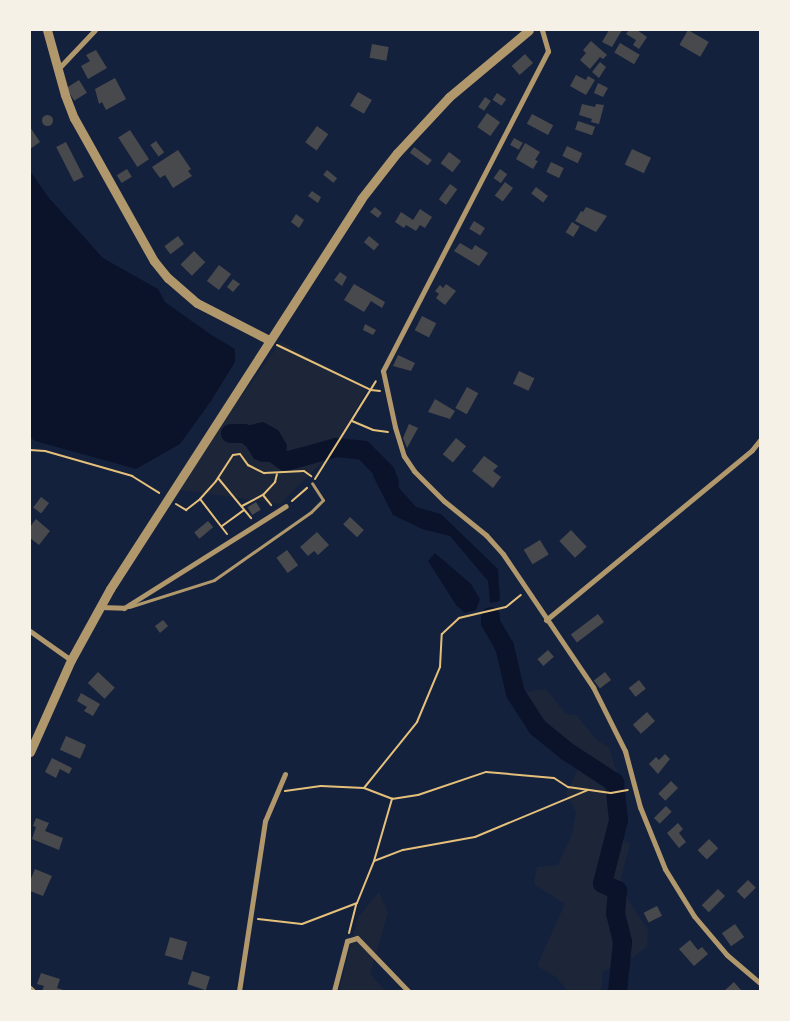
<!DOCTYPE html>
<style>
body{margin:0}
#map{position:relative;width:790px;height:1021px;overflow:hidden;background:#14213d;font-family:"Roboto Condensed",sans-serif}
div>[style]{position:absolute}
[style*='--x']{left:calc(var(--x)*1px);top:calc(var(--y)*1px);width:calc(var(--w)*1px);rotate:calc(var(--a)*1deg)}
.green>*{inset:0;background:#1d2539}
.water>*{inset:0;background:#0b132b}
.river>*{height:19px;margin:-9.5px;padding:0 9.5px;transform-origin:9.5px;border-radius:9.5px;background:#0b132b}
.building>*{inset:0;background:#48494c;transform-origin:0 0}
.round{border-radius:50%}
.path>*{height:2px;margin:-1px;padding:0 1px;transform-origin:1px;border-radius:1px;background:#e5c07b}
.service>*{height:3px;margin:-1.5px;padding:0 1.5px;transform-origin:1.5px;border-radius:1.5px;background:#b1986c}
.minor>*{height:5px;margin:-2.5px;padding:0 2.5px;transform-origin:2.5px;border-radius:2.5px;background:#b1986c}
.tertiary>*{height:9px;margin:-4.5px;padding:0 4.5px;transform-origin:4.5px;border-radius:4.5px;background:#b1986c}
span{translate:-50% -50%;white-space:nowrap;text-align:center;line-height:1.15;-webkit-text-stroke:4px #f6f1e7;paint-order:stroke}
.frame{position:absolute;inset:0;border:31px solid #f6f1e7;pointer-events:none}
</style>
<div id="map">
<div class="green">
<i style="clip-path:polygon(281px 342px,368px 389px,328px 456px,280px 504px,174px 489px)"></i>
<i style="clip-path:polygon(546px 689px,566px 714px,576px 715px,596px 739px,609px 748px,617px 773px,624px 809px,620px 838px,630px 844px,620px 881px,629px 901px,648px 930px,647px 947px,626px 962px,603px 971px,601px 991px,568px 991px,556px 977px,537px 966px,565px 904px,534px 884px,537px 867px,558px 865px,572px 835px,576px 812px,566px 793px,578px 770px,575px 746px,547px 724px,526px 692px)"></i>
<i style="clip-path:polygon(379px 892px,388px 913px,370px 974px,386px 991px,339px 991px,358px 917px)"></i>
</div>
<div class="water">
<i style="clip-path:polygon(30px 171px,49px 198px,103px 258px,158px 289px,165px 302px,210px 334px,235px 349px,235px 362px,211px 401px,180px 444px,136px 469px,35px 441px,30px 437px)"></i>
<i style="clip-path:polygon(263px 422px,278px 430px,287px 445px,285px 461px,262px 462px,254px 459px,243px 441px,246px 426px)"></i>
<i style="clip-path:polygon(382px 456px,395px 475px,393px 481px,416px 507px,441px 514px,498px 569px,500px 601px,490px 603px,488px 581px,450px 536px,422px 529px,393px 515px,373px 476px,375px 459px)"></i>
<i style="clip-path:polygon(435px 553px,471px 584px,480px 599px,476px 610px,465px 613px,456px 605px,428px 561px)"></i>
</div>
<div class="river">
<i style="--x:230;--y:433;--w:14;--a:0"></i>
<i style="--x:244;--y:433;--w:50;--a:34.3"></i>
<i style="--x:285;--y:461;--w:53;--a:-15.4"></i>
<i style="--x:336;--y:447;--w:27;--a:6"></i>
<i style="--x:363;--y:450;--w:31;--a:45"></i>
<i style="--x:385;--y:472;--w:11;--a:68"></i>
<i style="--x:490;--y:616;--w:6;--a:90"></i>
<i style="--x:490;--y:622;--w:28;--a:60"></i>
<i style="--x:504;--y:646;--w:48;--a:76.8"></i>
<i style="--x:515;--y:693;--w:40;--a:57.1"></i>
<i style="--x:537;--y:727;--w:36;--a:39"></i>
<i style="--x:565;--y:750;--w:59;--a:33.1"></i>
<i style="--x:614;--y:782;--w:38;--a:84"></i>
<i style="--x:618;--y:820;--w:65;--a:104.3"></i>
<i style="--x:602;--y:883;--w:17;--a:25"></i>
<i style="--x:617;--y:890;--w:23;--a:95"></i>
<i style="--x:615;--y:913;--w:30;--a:76"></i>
<i style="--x:622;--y:942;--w:49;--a:95.8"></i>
</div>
<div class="building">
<i style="clip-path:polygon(609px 30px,622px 30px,612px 47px,602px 42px)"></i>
<i style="clip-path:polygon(629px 30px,637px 30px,647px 37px,639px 49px,633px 45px,636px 40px,626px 34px)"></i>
<i style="left:688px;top:30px;width:24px;height:17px;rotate:30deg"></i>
<i style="clip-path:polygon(591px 41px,607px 55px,603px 59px,600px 57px,590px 69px,580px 60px,586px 53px,583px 50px)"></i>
<i style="left:620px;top:43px;width:23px;height:11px;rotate:31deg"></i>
<i style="left:372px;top:44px;width:17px;height:14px;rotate:10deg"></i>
<i style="clip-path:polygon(96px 50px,107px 68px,88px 79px,81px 66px,90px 61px,86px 55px)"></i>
<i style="left:525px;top:54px;width:12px;height:18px;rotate:48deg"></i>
<i style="clip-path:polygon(600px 62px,606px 67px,599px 78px,592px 72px)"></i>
<i style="clip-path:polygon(576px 75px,586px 80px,588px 76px,595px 80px,586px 95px,570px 86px)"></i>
<i style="clip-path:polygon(115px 78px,126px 99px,106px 110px,102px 102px,99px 104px,95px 89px)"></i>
<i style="left:79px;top:80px;width:15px;height:15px;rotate:58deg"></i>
<i style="clip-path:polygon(598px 83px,608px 88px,603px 97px,594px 93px)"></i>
<i style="left:358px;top:92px;width:16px;height:16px;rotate:30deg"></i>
<i style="left:497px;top:93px;width:11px;height:8px;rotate:34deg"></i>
<i style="left:485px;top:97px;width:7px;height:12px;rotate:34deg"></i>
<i style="clip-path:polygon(582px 104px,595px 107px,596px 104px,604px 105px,599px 124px,591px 122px,592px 119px,579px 115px)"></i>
<i style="left:487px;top:113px;width:16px;height:17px;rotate:35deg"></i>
<i style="left:532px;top:114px;width:24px;height:11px;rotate:28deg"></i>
<i class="round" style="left:41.5px;top:114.5px;width:11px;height:11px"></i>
<i style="left:578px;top:121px;width:18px;height:9px;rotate:19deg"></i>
<i style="left:317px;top:126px;width:14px;height:20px;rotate:36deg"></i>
<i style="clip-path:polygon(30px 127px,40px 142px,30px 149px)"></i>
<i style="left:130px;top:130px;width:35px;height:14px;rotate:57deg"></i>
<i style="left:514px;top:138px;width:10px;height:8px;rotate:29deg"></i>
<i style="left:156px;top:141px;width:14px;height:7px;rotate:54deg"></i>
<i style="left:66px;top:142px;width:39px;height:11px;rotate:63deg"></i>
<i style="clip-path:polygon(525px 143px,540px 152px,535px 160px,538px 161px,533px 169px,516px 159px)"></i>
<i style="left:567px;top:146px;width:17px;height:11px;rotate:25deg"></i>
<i style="left:414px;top:147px;width:22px;height:7px;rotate:36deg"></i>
<i style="left:632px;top:149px;width:21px;height:17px;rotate:25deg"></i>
<i style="clip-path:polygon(178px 150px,191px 169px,188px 171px,192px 176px,173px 188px,165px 175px,160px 178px,152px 167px)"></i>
<i style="left:449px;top:152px;width:15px;height:14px;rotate:37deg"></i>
<i style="left:551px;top:162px;width:14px;height:11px;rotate:25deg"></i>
<i style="left:127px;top:169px;width:9px;height:12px;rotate:58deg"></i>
<i style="left:500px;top:169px;width:9px;height:11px;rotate:36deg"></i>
<i style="left:327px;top:170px;width:13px;height:6px;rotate:39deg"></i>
<i style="left:505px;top:182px;width:10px;height:17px;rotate:37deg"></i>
<i style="left:450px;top:184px;width:9px;height:19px;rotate:36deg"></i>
<i style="left:536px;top:187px;width:15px;height:8px;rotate:37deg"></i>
<i style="clip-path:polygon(312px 191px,321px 197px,318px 203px,308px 196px)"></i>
<i style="clip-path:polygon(375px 207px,382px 213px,378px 218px,370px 212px)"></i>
<i style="clip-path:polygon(586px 207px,607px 216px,596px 232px,575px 221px,581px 211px,583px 212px)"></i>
<i style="clip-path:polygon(420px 209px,432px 217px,425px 228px,420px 225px,416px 231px,406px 225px,404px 228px,395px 222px,401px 212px,413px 220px)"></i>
<i style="clip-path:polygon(296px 214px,304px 220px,299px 228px,291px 222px)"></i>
<i style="left:474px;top:221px;width:13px;height:9px;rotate:32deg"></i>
<i style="left:572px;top:222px;width:9px;height:12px;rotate:32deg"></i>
<i style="left:178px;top:236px;width:10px;height:17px;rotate:53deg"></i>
<i style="left:369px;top:236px;width:13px;height:8px;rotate:39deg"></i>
<i style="clip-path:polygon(460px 243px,472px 250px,475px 245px,488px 253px,479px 266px,454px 251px)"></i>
<i style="left:194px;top:251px;width:16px;height:19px;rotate:45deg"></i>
<i style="left:219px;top:265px;width:15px;height:20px;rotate:37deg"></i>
<i style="clip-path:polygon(340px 272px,347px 277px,342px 286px,334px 280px)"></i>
<i style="clip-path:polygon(233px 279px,240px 284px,233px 292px,227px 287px)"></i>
<i style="clip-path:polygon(354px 284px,385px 302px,382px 308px,371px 301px,364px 312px,344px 300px)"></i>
<i style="clip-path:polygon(446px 284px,456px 291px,445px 305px,436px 298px,439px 294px,435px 291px,440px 285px,443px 288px)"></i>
<i style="left:422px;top:316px;width:16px;height:16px;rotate:27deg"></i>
<i style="clip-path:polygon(365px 324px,376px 330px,373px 335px,363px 330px)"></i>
<i style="clip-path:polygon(398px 355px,415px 363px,411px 371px,393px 366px)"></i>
<i style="left:519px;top:371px;width:17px;height:14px;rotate:25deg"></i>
<i style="left:467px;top:387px;width:13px;height:24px;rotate:29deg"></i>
<i style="clip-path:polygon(435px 399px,455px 411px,450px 419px,428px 412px)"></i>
<i style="clip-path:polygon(409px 424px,418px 428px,407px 448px,403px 438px)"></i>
<i style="left:456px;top:438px;width:13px;height:21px;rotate:39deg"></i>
<i style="clip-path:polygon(484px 456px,498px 466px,493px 471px,501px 477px,493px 488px,472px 471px)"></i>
<i style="left:41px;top:497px;width:10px;height:13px;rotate:37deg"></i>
<i style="left:256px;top:502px;width:9px;height:10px;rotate:58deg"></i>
<i style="left:350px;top:517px;width:19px;height:10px;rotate:43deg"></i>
<i style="clip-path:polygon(36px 519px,50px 531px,39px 545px,30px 538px,30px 527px)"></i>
<i style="left:208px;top:521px;width:8px;height:18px;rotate:50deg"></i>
<i style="left:571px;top:530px;width:23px;height:16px;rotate:47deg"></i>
<i style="clip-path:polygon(317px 532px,329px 545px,318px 555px,314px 551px,308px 556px,300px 547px)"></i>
<i style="left:540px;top:540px;width:17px;height:19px;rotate:59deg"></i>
<i style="left:287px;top:550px;width:19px;height:13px;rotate:54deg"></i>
<i style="left:598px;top:614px;width:10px;height:34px;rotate:53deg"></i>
<i style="clip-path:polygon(163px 620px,168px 626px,160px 633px,155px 626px)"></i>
<i style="left:548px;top:650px;width:9px;height:14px;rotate:49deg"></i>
<i style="left:98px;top:672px;width:23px;height:15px;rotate:43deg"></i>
<i style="left:605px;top:672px;width:10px;height:14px;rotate:53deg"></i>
<i style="left:639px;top:680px;width:11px;height:13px;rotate:52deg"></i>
<i style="clip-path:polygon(81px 693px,100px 704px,93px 716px,84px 711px,87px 707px,77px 701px)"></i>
<i style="left:647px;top:712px;width:12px;height:19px;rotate:48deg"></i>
<i style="left:66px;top:736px;width:22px;height:15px;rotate:24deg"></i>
<i style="clip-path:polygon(665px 754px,670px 759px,658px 774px,649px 764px,656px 757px,659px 760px)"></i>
<i style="clip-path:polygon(52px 758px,72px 768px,69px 774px,60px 769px,56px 778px,45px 772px)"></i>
<i style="left:671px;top:781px;width:10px;height:18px;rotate:45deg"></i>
<i style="left:666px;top:806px;width:8px;height:17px;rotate:45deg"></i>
<i style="clip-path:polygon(36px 818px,49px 823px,45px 831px,63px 838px,59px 850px,32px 839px,36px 827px,33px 826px)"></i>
<i style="clip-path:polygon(678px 823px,683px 829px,679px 833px,686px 842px,679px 848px,667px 833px)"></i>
<i style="left:709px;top:839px;width:13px;height:16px;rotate:45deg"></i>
<i style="clip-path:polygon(35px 869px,52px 876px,43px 896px,30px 891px,30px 881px)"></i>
<i style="left:748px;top:880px;width:11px;height:16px;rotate:45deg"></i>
<i style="left:718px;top:889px;width:10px;height:23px;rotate:45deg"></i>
<i style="left:657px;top:906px;width:11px;height:15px;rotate:63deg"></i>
<i style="left:735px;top:924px;width:16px;height:16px;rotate:55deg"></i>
<i style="left:170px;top:937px;width:18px;height:19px;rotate:16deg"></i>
<i style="clip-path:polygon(690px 940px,698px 950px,702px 947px,708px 954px,694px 966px,679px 949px)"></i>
<i style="left:192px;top:971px;width:19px;height:14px;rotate:18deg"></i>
<i style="clip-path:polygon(41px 973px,60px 979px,57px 988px,67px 991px,42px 991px,44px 986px,37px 984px)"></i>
<i style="clip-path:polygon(734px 982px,741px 990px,724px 991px)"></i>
</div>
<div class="path">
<i style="--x:277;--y:345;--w:104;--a:25.6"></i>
<i style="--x:371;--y:390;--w:9;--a:6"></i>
<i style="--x:352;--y:421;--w:23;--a:23"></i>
<i style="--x:373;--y:430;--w:15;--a:8"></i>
<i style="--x:30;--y:450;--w:15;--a:4"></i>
<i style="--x:45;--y:451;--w:91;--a:16"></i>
<i style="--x:132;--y:476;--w:32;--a:32"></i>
<i style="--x:218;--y:478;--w:52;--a:50.5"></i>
<i style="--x:315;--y:479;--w:115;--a:-58.1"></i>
<i style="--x:263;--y:495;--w:13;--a:51"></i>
<i style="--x:292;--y:501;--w:20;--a:-41"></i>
<i style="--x:176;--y:504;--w:12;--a:31"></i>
<i style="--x:186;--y:510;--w:18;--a:-38"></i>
<i style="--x:242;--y:506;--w:24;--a:-28"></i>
<i style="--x:263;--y:495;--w:18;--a:-47"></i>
<i style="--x:275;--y:482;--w:8;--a:-76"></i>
<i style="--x:222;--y:526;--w:27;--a:-36"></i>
<i style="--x:227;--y:534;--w:44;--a:-127.6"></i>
<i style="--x:200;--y:499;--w:24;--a:-48"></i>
<i style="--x:216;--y:481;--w:31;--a:-57"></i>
<i style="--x:233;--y:455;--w:7;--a:-8"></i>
<i style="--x:240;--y:454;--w:14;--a:54"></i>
<i style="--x:248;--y:465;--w:18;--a:27"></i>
<i style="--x:264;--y:473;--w:40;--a:-2.9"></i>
<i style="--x:304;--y:471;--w:9;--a:36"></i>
<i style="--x:364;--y:788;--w:85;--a:-51.2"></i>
<i style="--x:417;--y:722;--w:60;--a:-67.3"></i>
<i style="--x:440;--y:667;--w:33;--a:-87"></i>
<i style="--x:442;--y:634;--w:23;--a:-43"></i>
<i style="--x:459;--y:618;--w:48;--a:-13.2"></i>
<i style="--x:506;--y:607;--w:19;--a:-39"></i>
<i style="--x:285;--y:791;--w:36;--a:-8"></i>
<i style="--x:321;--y:786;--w:43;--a:2.7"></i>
<i style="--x:364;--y:788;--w:30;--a:21"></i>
<i style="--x:392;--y:799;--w:26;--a:-9"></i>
<i style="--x:418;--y:795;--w:72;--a:-18.7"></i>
<i style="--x:486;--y:772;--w:68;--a:5"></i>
<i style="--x:554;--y:778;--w:17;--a:33"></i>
<i style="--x:568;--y:787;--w:43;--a:7.9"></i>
<i style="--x:611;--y:793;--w:17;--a:-10"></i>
<i style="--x:374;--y:861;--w:65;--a:-73.8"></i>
<i style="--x:258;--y:919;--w:44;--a:6.5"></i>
<i style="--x:302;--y:924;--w:59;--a:-20.9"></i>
<i style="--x:357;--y:903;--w:45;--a:-68"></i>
<i style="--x:374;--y:861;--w:31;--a:-21"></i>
<i style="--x:403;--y:850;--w:73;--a:-10.2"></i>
<i style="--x:475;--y:837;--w:122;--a:-22.6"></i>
<i style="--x:349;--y:933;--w:30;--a:-76"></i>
</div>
<div class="service">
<i style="--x:129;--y:607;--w:89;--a:-17.6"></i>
<i style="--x:214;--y:580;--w:118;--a:-35"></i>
<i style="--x:311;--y:512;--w:17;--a:-45"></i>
<i style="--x:323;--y:500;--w:20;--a:-123"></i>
</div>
<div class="minor">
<i style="--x:542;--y:30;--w:22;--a:74"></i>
<i style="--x:548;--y:51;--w:360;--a:117.3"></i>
<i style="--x:383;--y:371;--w:57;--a:77.9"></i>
<i style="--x:395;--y:427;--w:30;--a:73"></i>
<i style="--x:404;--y:456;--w:18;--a:56"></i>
<i style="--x:414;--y:471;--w:42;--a:45"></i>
<i style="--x:444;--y:501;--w:54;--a:39"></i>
<i style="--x:486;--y:535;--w:25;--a:48"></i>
<i style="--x:503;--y:554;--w:161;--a:55.9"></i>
<i style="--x:593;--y:687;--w:72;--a:63.4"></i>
<i style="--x:625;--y:751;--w:58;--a:75"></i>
<i style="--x:640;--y:807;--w:67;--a:68"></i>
<i style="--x:665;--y:869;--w:55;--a:58.3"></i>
<i style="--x:694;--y:916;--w:51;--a:49.8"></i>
<i style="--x:727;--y:955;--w:43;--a:40.3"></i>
<i style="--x:58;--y:69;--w:54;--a:-46.5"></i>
<i style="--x:100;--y:607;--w:24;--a:2"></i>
<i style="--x:124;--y:608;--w:191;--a:-32.2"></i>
<i style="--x:546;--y:620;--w:267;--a:-39.5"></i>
<i style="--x:752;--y:450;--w:13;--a:-51"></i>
<i style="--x:30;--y:631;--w:50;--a:35.3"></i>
<i style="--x:30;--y:988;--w:4;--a:45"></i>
<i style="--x:239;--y:991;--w:172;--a:-81.3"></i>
<i style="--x:265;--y:821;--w:51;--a:-66.9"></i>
<i style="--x:334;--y:991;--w:52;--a:-75.4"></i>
<i style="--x:347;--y:941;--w:10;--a:-17"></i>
<i style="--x:357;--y:938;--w:74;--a:46.1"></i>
</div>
<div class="tertiary">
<i style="--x:47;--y:30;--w:67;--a:74.5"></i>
<i style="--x:65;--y:95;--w:25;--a:69"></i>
<i style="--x:74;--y:118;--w:164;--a:60.8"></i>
<i style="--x:154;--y:261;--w:22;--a:51"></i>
<i style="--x:168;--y:278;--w:38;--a:41"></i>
<i style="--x:197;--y:303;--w:81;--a:27.2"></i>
<i style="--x:30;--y:752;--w:101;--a:-66"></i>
<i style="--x:71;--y:660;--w:81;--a:-61.2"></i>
<i style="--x:110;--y:589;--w:464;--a:-57.2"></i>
<i style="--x:361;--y:199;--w:58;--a:-52"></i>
<i style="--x:397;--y:153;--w:76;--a:-47.1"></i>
<i style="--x:449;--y:97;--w:104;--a:-39.9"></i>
</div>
<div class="frame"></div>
</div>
